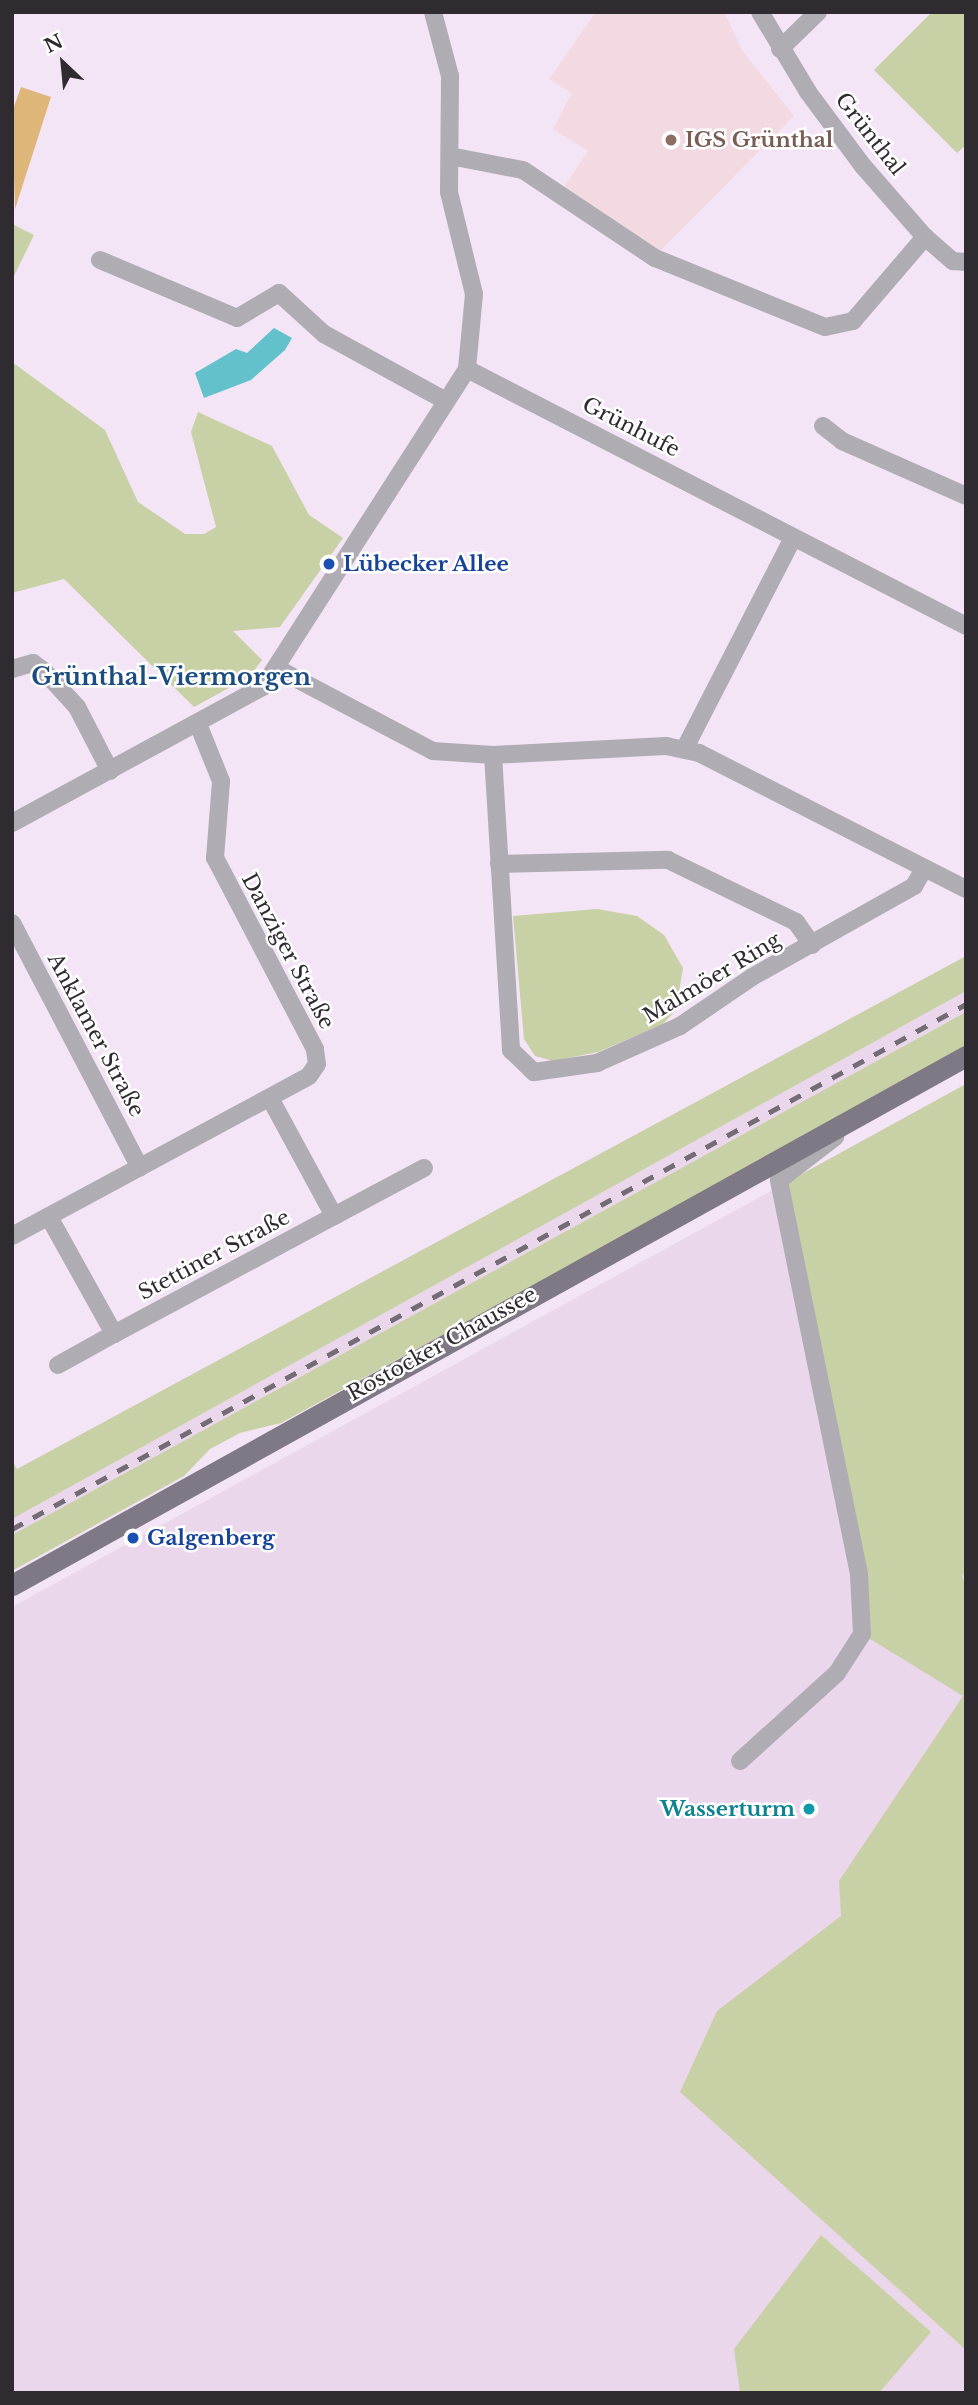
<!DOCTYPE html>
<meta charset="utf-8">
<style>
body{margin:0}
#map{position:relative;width:978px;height:2405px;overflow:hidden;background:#f3e5f5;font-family:"Libre Baskerville",serif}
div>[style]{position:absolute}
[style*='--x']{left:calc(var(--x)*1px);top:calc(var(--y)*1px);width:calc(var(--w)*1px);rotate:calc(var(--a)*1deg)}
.built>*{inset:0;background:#ead7ec}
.education>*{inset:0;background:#f2d9e2}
.green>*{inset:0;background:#c8d0a5}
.water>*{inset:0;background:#62c1ca}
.building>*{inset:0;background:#dfb67a}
.minor>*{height:18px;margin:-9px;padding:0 9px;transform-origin:9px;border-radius:9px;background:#b0acb3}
.major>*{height:21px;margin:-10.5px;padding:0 10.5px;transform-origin:10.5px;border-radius:10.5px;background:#7f7885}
.rail>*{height:4.5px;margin-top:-2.25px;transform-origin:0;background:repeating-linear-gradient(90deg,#746c75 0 12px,transparent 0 24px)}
.dots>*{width:19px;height:19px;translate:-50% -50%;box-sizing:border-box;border:4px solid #fff;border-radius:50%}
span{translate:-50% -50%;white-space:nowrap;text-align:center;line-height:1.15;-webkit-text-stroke:5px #fff;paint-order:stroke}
.street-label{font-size:21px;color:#302b31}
.education-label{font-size:21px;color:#785e54;font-weight:700}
.left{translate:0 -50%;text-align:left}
.transit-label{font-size:21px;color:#164399;font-weight:700}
.culture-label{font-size:21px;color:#0d838f;font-weight:700}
.right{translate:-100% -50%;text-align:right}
.quarter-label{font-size:24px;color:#1c4d80;font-weight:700}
.frame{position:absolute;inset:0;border:14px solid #302b31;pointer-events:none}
.north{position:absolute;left:28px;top:28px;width:70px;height:70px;-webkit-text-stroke:5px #fff;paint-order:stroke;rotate:334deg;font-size:19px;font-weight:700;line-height:28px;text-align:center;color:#302b31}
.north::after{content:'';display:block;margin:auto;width:24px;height:32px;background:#302b31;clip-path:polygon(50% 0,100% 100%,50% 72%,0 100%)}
</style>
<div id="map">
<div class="built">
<i style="clip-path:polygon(966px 991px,966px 1012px,12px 1535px,12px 1519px)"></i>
<i style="clip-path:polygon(966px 1084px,966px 2393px,12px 2393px,12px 1607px)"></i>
</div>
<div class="education">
<i style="clip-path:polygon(596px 12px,724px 12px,742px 50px,794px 116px,659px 252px,564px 187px,588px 151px,553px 129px,572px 93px,549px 79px)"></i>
</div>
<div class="green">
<i style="clip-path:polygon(932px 12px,966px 12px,966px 145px,957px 153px,874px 70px)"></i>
<i style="clip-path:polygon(12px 224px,34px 235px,12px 280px)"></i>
<i style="clip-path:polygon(12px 362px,105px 430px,138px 502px,185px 534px,204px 534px,216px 527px,191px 432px,198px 412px,272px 446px,309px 515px,343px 538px,280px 627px,233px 631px,262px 660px,249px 677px,194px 707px,64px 579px,12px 593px)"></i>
<i style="clip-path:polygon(597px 909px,637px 916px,664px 935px,683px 968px,676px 1010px,663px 1024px,598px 1052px,553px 1061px,535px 1056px,524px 1039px,513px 916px)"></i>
<i style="clip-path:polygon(966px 956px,966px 991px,12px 1519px,12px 1461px,17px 1469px)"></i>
<i style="clip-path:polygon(966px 1012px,966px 1049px,281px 1423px,240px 1433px,210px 1449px,184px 1476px,12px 1571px,12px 1535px)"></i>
<i style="clip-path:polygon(966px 1084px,966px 1572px,962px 1576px,966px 1587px,966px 2350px,680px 2092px,717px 2011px,841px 1916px,839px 1881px,963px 1696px,862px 1634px,780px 1186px)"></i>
<i style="clip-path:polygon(821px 2235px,931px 2332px,879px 2393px,740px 2393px,734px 2349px)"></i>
</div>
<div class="water">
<i style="clip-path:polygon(274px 328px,292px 338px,285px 350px,251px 380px,204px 398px,195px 373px,236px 349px,247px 353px)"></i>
</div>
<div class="building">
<i style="clip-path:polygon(21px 87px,51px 97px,15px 209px,12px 112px)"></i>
</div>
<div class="minor">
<i style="--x:760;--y:12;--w:93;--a:59"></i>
<i style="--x:808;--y:92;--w:92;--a:53.4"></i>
<i style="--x:863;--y:166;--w:94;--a:48.9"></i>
<i style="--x:925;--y:237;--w:37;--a:41"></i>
<i style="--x:953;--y:261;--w:13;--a:4"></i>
<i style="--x:780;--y:49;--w:53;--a:-44.2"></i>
<i style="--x:450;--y:156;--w:74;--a:10.9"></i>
<i style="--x:523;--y:170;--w:159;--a:33.7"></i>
<i style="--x:655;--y:258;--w:183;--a:22.1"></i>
<i style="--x:825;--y:327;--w:29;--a:-12"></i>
<i style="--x:853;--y:321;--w:111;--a:-49.4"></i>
<i style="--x:100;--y:260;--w:149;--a:22.9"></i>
<i style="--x:237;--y:318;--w:49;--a:-30.8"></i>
<i style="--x:279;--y:293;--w:61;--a:42.3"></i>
<i style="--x:324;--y:334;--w:139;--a:28.8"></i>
<i style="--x:467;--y:369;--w:561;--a:27.25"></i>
<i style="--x:823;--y:426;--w:24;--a:38"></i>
<i style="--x:842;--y:441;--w:136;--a:23.9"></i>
<i style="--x:12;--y:669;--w:22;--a:-16"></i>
<i style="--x:33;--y:663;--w:14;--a:36"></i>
<i style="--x:44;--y:671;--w:49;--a:47.5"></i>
<i style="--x:77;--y:707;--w:72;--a:62.7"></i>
<i style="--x:278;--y:669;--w:175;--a:27.9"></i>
<i style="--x:433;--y:751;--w:60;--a:3.8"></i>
<i style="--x:493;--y:755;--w:173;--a:-3"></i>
<i style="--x:666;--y:746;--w:34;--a:12"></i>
<i style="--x:699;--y:753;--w:300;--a:27"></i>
<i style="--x:685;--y:748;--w:236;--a:-62.8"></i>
<i style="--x:493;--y:755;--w:296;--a:86.5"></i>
<i style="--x:511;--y:1050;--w:32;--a:44"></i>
<i style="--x:534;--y:1072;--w:64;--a:-8.1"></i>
<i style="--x:597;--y:1063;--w:91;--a:-24"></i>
<i style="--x:680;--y:1026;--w:87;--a:-34.2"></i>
<i style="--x:752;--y:977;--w:186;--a:-29.3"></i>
<i style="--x:914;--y:886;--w:20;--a:-60"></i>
<i style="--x:12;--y:823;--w:285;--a:-28.5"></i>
<i style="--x:263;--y:687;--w:378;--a:-57.3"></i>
<i style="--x:467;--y:369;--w:75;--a:-84.7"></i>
<i style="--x:474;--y:294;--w:105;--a:-103.8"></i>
<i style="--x:449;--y:192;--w:116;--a:-89.5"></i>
<i style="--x:450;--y:76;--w:66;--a:-104.9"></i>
<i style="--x:499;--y:864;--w:169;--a:-1.4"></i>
<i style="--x:668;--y:860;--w:142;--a:25.8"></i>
<i style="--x:796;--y:922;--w:28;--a:55"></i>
<i style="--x:12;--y:923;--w:276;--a:62.4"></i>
<i style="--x:334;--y:1216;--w:102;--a:-28.1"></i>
<i style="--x:49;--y:1217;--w:134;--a:60.9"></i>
<i style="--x:114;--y:1334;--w:250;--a:-28.2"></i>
<i style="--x:334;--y:1216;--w:134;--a:-118.5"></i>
<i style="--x:12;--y:1236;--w:337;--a:-28.3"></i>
<i style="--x:309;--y:1076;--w:14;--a:-56"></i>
<i style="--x:317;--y:1064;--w:15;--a:-98"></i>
<i style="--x:315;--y:1049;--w:216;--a:-117.6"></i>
<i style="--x:215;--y:858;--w:77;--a:-85.5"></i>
<i style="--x:221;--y:781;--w:61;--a:-112"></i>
<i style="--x:58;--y:1365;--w:64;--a:-29"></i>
<i style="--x:740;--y:1761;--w:131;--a:-42.2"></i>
<i style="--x:837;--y:1673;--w:46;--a:-57.3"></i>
<i style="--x:862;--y:1634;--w:60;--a:-92.9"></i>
<i style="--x:859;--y:1574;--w:402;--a:-101.5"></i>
<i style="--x:779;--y:1180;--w:71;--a:-37.5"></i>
</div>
<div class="major">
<i style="--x:12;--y:1585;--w:1091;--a:-29.01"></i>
</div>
<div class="rail">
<i style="--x:12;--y:1529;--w:1089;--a:-28.82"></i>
</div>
<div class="dots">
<i style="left:671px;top:140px;background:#8d6e63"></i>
<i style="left:329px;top:564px;background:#1a4fb4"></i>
<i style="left:133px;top:1538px;background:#1a4fb4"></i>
<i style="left:809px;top:1809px;background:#0f9aa8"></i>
</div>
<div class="street-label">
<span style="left:870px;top:134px;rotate:52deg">Grünthal</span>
<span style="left:631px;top:427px;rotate:27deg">Grünhufe</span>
<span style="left:288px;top:951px;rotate:62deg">Danziger Straße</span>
<span style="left:712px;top:978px;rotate:-31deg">Malmöer Ring</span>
<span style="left:96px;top:1035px;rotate:62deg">Anklamer Straße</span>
<span style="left:214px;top:1255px;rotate:-28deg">Stettiner Straße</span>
<span style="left:442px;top:1344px;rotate:-29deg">Rostocker Chaussee</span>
</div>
<div class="education-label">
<span class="left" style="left:685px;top:140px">IGS Grünthal</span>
</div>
<div class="transit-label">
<span class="left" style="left:343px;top:564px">Lübecker Allee</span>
<span class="left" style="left:147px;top:1538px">Galgenberg</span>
</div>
<div class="culture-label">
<span class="right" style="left:795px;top:1809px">Wasserturm</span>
</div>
<div class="quarter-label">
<span style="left:171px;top:677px">Grünthal-Viermorgen</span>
</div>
<div class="frame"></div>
<div class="north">N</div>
</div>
